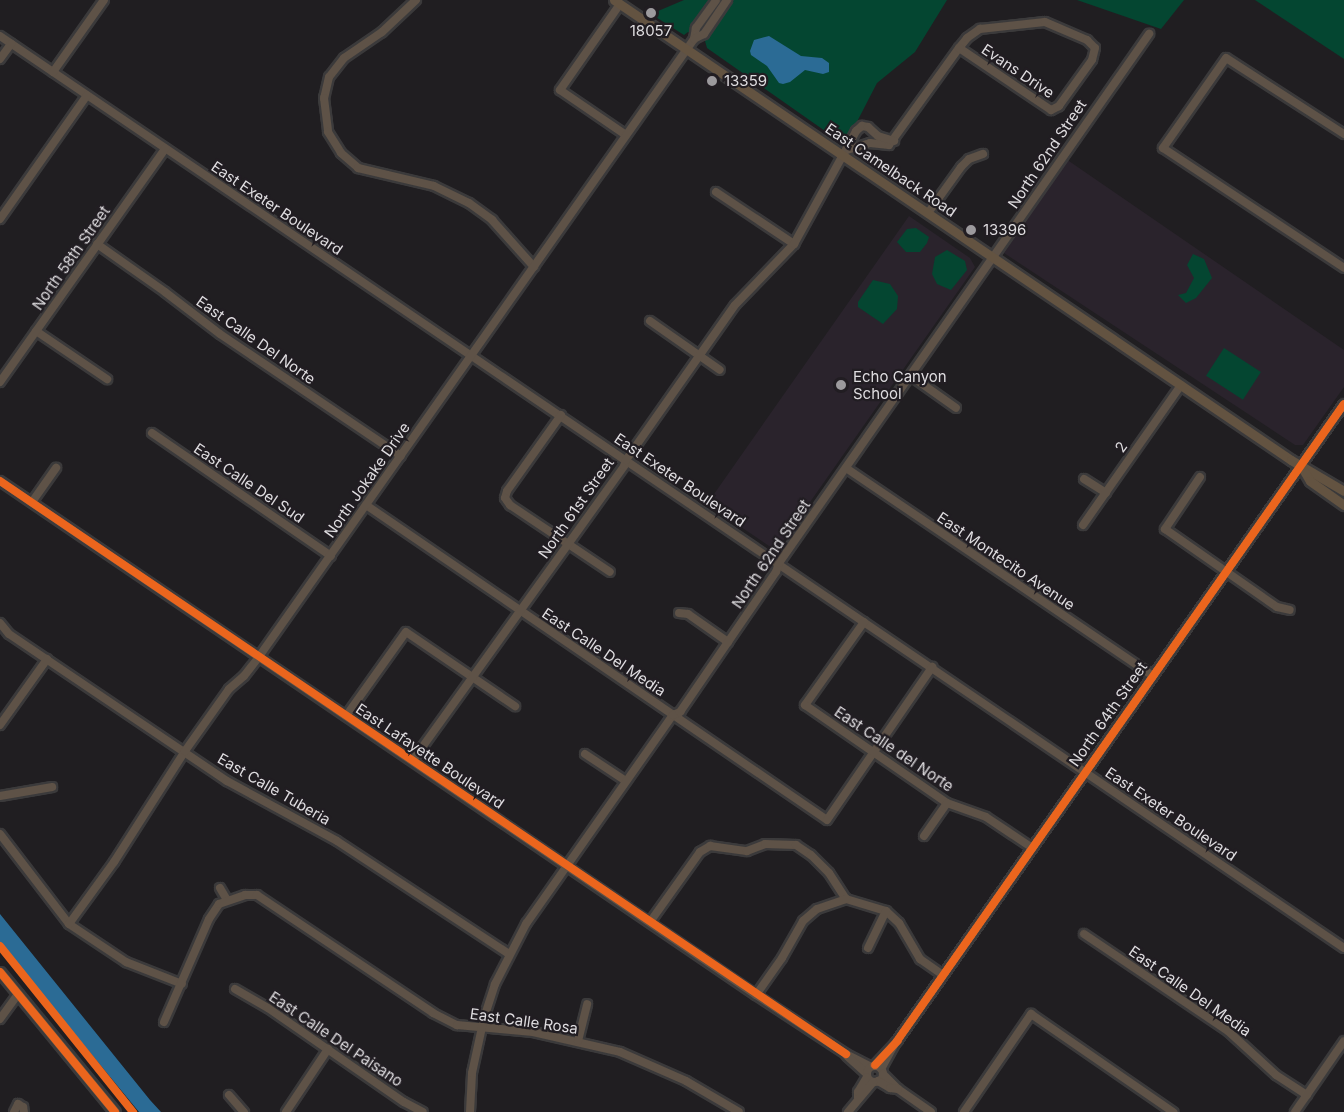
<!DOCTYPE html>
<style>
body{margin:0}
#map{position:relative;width:1344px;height:1112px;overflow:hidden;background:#201e21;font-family:Inter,sans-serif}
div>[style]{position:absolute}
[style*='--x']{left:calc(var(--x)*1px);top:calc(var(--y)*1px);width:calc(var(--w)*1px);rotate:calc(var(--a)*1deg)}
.built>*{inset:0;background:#2a232c}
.green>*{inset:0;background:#044631;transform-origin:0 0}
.water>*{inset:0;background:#2b6b95}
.roads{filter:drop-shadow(2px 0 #3b3a3b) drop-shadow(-2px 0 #3b3a3b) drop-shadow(0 2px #3b3a3b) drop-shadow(0 -2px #3b3a3b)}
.minor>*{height:8px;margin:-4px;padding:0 4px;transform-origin:4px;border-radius:4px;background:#5e5247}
.minor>.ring{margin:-4px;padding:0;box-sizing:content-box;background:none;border:8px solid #5e5247;border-radius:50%}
.major>*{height:9px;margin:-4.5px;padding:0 4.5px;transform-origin:4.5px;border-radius:4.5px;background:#635341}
.cycleway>*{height:8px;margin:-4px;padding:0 4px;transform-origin:4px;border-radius:4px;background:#eb651d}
.dots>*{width:16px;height:16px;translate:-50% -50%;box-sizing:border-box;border:3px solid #211d22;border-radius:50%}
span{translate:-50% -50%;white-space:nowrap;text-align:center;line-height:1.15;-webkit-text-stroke:4.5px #211d22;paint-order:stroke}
.poi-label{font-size:15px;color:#dfdde0}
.left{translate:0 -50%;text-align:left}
.street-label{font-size:15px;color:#dfdde0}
</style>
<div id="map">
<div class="built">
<i style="clip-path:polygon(1066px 159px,1344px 350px,1344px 387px,1303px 445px,1295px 445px,1004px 253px)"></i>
<i style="clip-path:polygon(909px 216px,970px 258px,975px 267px,782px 542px,779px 549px,775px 550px,707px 504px)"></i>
</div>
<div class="green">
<i style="clip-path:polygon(684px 0,947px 0,915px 52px,877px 83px,845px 145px,707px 48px,705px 41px,688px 32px,684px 35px,651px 14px)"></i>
<i style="clip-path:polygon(1077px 0,1184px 0,1161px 29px)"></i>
<i style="clip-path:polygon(1255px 0,1344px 0,1344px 59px)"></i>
<i style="clip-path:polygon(916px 228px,929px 237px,927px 243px,920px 252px,906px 252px,897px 242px,907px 229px)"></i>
<i style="clip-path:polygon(947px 250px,965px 261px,967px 270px,951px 290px,937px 284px,932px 274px,935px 257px)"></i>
<i style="clip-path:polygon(1193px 254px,1204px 259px,1212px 278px,1196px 298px,1186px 303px,1178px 295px,1186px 293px,1194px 278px,1187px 265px)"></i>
<i style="clip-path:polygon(873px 280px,890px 284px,898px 296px,897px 309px,883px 324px,858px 307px,858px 302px)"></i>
<i style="left:1224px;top:348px;width:44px;height:33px;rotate:33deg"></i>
</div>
<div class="water">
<i style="clip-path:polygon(769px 36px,801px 56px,822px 58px,829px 63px,829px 72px,823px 74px,805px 70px,790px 82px,783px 84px,779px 83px,767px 66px,751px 55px,750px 51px,754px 40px)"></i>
<i style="clip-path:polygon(0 914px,150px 1100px,161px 1112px,139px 1112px,32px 982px,0 942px)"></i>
</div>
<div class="roads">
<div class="minor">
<i style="--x:416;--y:0;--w:47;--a:136.7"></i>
<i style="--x:382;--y:32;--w:46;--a:145.6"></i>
<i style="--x:344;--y:58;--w:24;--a:128"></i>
<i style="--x:329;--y:77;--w:22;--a:103"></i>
<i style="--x:324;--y:98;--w:34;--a:83"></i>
<i style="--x:328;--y:132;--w:25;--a:58"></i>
<i style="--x:341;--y:153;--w:23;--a:41"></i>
<i style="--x:358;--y:168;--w:78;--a:13.3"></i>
<i style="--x:434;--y:186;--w:39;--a:26"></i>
<i style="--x:469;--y:203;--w:29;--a:36"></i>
<i style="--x:492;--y:220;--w:63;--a:48.2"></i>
<i style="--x:620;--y:4;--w:105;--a:124.9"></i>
<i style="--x:560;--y:90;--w:80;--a:34.3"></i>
<i style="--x:0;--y:36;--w:1624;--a:34.16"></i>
<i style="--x:694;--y:39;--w:11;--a:-80"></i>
<i style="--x:696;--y:28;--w:34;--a:-54"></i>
<i style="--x:0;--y:59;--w:19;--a:-54"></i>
<i style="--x:53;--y:72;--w:88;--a:-54.7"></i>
<i style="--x:1344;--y:134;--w:140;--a:-147.2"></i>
<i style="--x:1226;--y:58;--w:110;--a:125"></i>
<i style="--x:1163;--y:148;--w:217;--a:33.5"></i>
<i style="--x:847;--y:150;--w:24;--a:-17"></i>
<i style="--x:870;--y:143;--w:19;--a:6"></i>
<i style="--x:889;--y:145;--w:120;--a:-54.2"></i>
<i style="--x:959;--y:48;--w:13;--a:-51"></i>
<i style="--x:967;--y:38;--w:16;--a:-35"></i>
<i style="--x:980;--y:29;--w:65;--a:-6.1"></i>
<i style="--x:1045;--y:22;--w:46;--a:23.2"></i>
<i style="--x:1087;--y:40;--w:11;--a:45"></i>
<i style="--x:1095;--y:48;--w:12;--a:104"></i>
<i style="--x:1092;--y:60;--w:57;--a:125.7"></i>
<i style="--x:1059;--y:106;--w:9;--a:153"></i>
<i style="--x:1051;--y:110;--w:111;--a:-146"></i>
<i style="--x:716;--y:192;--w:94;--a:33.7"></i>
<i style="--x:928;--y:213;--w:57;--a:-54.3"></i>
<i style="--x:961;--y:167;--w:11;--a:-45"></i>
<i style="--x:969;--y:159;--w:15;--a:-20"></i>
<i style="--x:0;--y:219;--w:151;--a:-54.9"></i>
<i style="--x:97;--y:244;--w:83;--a:35.2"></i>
<i style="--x:165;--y:292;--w:69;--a:37.4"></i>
<i style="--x:220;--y:334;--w:218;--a:34"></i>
<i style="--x:650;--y:321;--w:85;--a:35"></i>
<i style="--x:36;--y:331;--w:86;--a:34.1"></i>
<i style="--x:911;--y:376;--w:55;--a:35.4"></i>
<i style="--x:0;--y:382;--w:286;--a:-54.7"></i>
<i style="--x:561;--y:415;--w:93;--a:125.4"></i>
<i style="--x:507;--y:491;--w:7;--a:106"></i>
<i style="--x:505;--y:498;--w:9;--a:54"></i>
<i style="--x:510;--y:505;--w:120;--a:33.8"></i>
<i style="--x:152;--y:433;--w:217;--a:34.5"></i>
<i style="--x:846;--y:468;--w:369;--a:34.1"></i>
<i style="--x:1200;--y:477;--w:63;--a:123.9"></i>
<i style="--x:1165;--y:529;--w:136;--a:34.9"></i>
<i style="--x:1277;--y:607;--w:13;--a:13"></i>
<i style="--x:1084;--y:479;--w:26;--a:32"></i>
<i style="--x:0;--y:481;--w:914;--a:34.21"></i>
<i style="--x:756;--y:995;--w:108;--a:33.2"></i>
<i style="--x:846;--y:1054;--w:27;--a:27"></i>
<i style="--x:32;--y:502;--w:42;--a:-54.8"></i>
<i style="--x:366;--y:505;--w:558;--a:34.34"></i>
<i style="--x:827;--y:820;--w:186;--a:-55.5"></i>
<i style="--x:1083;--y:525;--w:171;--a:-55"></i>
<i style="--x:679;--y:613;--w:9;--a:6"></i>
<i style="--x:688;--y:614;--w:49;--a:35"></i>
<i style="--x:864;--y:622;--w:102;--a:125.4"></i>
<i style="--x:805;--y:705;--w:173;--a:34.6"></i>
<i style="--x:947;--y:803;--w:41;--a:19.7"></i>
<i style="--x:986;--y:817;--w:54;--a:33.7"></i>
<i style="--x:0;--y:623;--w:14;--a:51"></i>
<i style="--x:9;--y:634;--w:263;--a:34"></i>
<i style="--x:227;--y:781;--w:125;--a:28.6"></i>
<i style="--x:337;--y:841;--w:206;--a:33.3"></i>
<i style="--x:346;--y:716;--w:103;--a:-54.5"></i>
<i style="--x:406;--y:632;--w:132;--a:34.2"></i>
<i style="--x:0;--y:725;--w:81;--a:-54.5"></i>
<i style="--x:585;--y:754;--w:49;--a:33.4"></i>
<i style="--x:413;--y:760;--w:362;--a:-54.3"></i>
<i style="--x:624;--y:466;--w:6;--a:-72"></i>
<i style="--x:626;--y:460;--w:189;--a:-54.9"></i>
<i style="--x:735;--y:305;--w:85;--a:-46"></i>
<i style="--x:794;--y:244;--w:129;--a:-61.2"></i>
<i style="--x:856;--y:131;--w:8;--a:-40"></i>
<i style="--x:862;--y:126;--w:6;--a:9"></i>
<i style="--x:868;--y:127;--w:13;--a:42"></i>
<i style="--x:878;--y:136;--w:17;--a:17"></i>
<i style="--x:0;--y:796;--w:53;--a:-9.8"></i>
<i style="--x:0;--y:834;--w:113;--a:52.5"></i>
<i style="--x:69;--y:924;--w:69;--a:33.7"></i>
<i style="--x:126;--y:962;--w:60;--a:21.4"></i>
<i style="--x:924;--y:836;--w:40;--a:-55.1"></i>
<i style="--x:220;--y:888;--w:14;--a:60"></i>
<i style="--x:650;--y:922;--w:86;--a:-54.5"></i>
<i style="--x:700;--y:852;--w:12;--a:-31"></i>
<i style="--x:710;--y:846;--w:37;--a:8"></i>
<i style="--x:747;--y:851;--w:19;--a:-21"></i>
<i style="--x:765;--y:844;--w:31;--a:2"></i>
<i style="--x:796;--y:845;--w:18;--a:34"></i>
<i style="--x:811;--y:855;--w:25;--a:45"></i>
<i style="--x:829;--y:873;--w:31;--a:57"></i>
<i style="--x:846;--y:899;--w:42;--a:16.7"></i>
<i style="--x:886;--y:911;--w:18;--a:43"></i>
<i style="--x:899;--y:923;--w:42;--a:59.7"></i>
<i style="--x:920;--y:959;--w:28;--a:35"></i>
<i style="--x:69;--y:924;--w:77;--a:-54"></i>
<i style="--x:114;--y:862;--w:132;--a:-57.4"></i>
<i style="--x:185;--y:751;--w:76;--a:-54.6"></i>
<i style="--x:229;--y:689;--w:20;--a:-41"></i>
<i style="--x:244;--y:676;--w:23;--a:-52"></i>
<i style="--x:258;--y:658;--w:757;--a:-54.84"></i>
<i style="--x:694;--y:39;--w:11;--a:-27"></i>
<i style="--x:704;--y:34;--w:41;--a:-55.9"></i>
<i style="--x:1084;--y:934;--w:174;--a:34"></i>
<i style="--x:1228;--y:1031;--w:65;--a:42.5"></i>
<i style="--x:1276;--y:1075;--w:37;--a:33"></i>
<i style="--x:868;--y:948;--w:41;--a:-64.1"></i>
<i style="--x:235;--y:989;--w:38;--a:30"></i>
<i style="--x:268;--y:1008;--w:165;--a:34.7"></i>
<i style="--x:404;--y:1102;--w:21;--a:28"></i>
<i style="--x:756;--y:995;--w:45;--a:-54.9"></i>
<i style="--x:782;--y:958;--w:43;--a:-60.4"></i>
<i style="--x:803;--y:921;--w:18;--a:-41"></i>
<i style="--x:817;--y:909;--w:31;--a:-19"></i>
<i style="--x:0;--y:1019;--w:31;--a:-54"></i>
<i style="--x:164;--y:1022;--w:112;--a:-66.4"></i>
<i style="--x:209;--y:919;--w:18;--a:-56"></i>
<i style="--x:219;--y:904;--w:28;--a:-19"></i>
<i style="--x:245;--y:895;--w:12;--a:0"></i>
<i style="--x:257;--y:895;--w:212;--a:33.8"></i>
<i style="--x:433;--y:1013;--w:27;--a:27"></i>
<i style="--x:457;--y:1025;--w:76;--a:5.3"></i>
<i style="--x:533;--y:1032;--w:89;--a:12.9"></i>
<i style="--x:620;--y:1052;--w:72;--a:23.7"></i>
<i style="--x:686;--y:1081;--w:61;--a:30.3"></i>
<i style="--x:578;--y:1041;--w:38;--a:-76"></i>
<i style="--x:847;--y:1056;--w:25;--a:42"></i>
<i style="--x:875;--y:1065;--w:33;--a:-47"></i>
<i style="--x:897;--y:1041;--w:778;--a:-54.94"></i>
<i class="ring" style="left:867px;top:1066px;width:8px;height:8px"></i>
<i style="--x:881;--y:1069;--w:31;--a:-61"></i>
<i style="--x:883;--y:1074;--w:21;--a:45"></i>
<i style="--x:898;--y:1089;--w:40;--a:34.9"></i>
<i style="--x:878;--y:1081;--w:14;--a:30"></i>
<i style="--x:890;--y:1088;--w:8;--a:7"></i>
<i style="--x:229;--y:1095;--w:23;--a:49"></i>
<i style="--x:858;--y:1098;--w:6;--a:-90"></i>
<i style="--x:858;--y:1092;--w:17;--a:-59"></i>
<i style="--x:14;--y:1112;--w:9;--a:-63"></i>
<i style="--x:18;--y:1104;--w:6;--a:31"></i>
<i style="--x:23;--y:1107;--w:5;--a:79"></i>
<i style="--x:286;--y:1112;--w:76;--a:-56.3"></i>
<i style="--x:470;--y:1112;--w:39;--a:-87"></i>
<i style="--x:472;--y:1073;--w:56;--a:-77.7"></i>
<i style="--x:484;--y:1018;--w:36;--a:-72"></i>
<i style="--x:495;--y:984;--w:68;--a:-62.7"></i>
<i style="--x:526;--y:924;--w:256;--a:-54.9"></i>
<i style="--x:673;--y:715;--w:8;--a:-23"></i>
<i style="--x:680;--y:712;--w:170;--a:-55.6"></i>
<i style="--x:776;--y:572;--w:9;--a:-72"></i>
<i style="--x:779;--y:563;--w:646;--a:-55.03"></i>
<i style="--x:848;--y:1112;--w:39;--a:-50"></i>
<i style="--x:964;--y:1112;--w:119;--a:-55.6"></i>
<i style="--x:1031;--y:1014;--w:173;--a:34.6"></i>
<i style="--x:1295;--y:1112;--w:86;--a:-55.4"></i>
</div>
<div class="major">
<i style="--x:614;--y:0;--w:818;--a:34.19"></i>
<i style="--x:1291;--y:460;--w:61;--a:30.3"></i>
<i style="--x:1301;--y:466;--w:17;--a:59"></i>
<i style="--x:1310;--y:481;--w:42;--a:35.2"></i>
<i style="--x:0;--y:972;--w:181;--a:50.6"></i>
</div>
</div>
<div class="cycleway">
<i style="--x:0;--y:481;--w:1022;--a:34.11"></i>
<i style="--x:0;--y:946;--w:213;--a:51.3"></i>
<i style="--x:0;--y:972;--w:181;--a:50.6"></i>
<i style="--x:875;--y:1065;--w:33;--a:-47"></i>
<i style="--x:897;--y:1041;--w:778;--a:-54.94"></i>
</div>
<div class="dots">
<i style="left:651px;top:13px;background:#9c9a9d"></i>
<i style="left:712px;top:81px;background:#9c9a9d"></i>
<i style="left:971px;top:230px;background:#9c9a9d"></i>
<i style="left:841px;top:385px;background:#9c9a9d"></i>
</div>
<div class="poi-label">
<span style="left:651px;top:31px">18057</span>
<span class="left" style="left:724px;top:81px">13359</span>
<span class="left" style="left:983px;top:230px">13396</span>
<span class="left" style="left:853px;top:385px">Echo Canyon<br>School</span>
</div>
<div class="street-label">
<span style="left:1018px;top:71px;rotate:34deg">Evans Drive</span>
<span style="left:1047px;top:154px;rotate:-56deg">North 62nd Street</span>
<span style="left:891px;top:170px;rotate:34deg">East Camelback Road</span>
<span style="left:277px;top:208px;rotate:34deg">East Exeter Boulevard</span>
<span style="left:71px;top:258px;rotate:-55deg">North 58th Street</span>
<span style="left:256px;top:340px;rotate:35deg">East Calle Del Norte</span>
<span style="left:1121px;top:447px;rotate:-55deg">2</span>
<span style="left:367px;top:480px;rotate:-55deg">North Jokake Drive</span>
<span style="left:680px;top:480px;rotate:34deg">East Exeter Boulevard</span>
<span style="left:249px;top:483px;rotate:34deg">East Calle Del Sud</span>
<span style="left:576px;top:508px;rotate:-55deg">North 61st Street</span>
<span style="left:771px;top:554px;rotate:-56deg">North 62nd Street</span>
<span style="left:1006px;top:561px;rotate:34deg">East Montecito Avenue</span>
<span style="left:604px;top:652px;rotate:34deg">East Calle Del Media</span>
<span style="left:1108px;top:714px;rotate:-55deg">North 64th Street</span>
<span style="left:894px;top:749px;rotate:34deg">East Calle del Norte</span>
<span style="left:430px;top:756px;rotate:34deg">East Lafayette Boulevard</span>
<span style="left:274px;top:789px;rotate:30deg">East Calle Tuberia</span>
<span style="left:1171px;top:814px;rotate:34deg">East Exeter Boulevard</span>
<span style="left:1190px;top:991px;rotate:35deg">East Calle Del Media</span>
<span style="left:524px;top:1021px;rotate:8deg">East Calle Rosa</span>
<span style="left:336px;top:1039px;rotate:34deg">East Calle Del Paisano</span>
</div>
</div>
